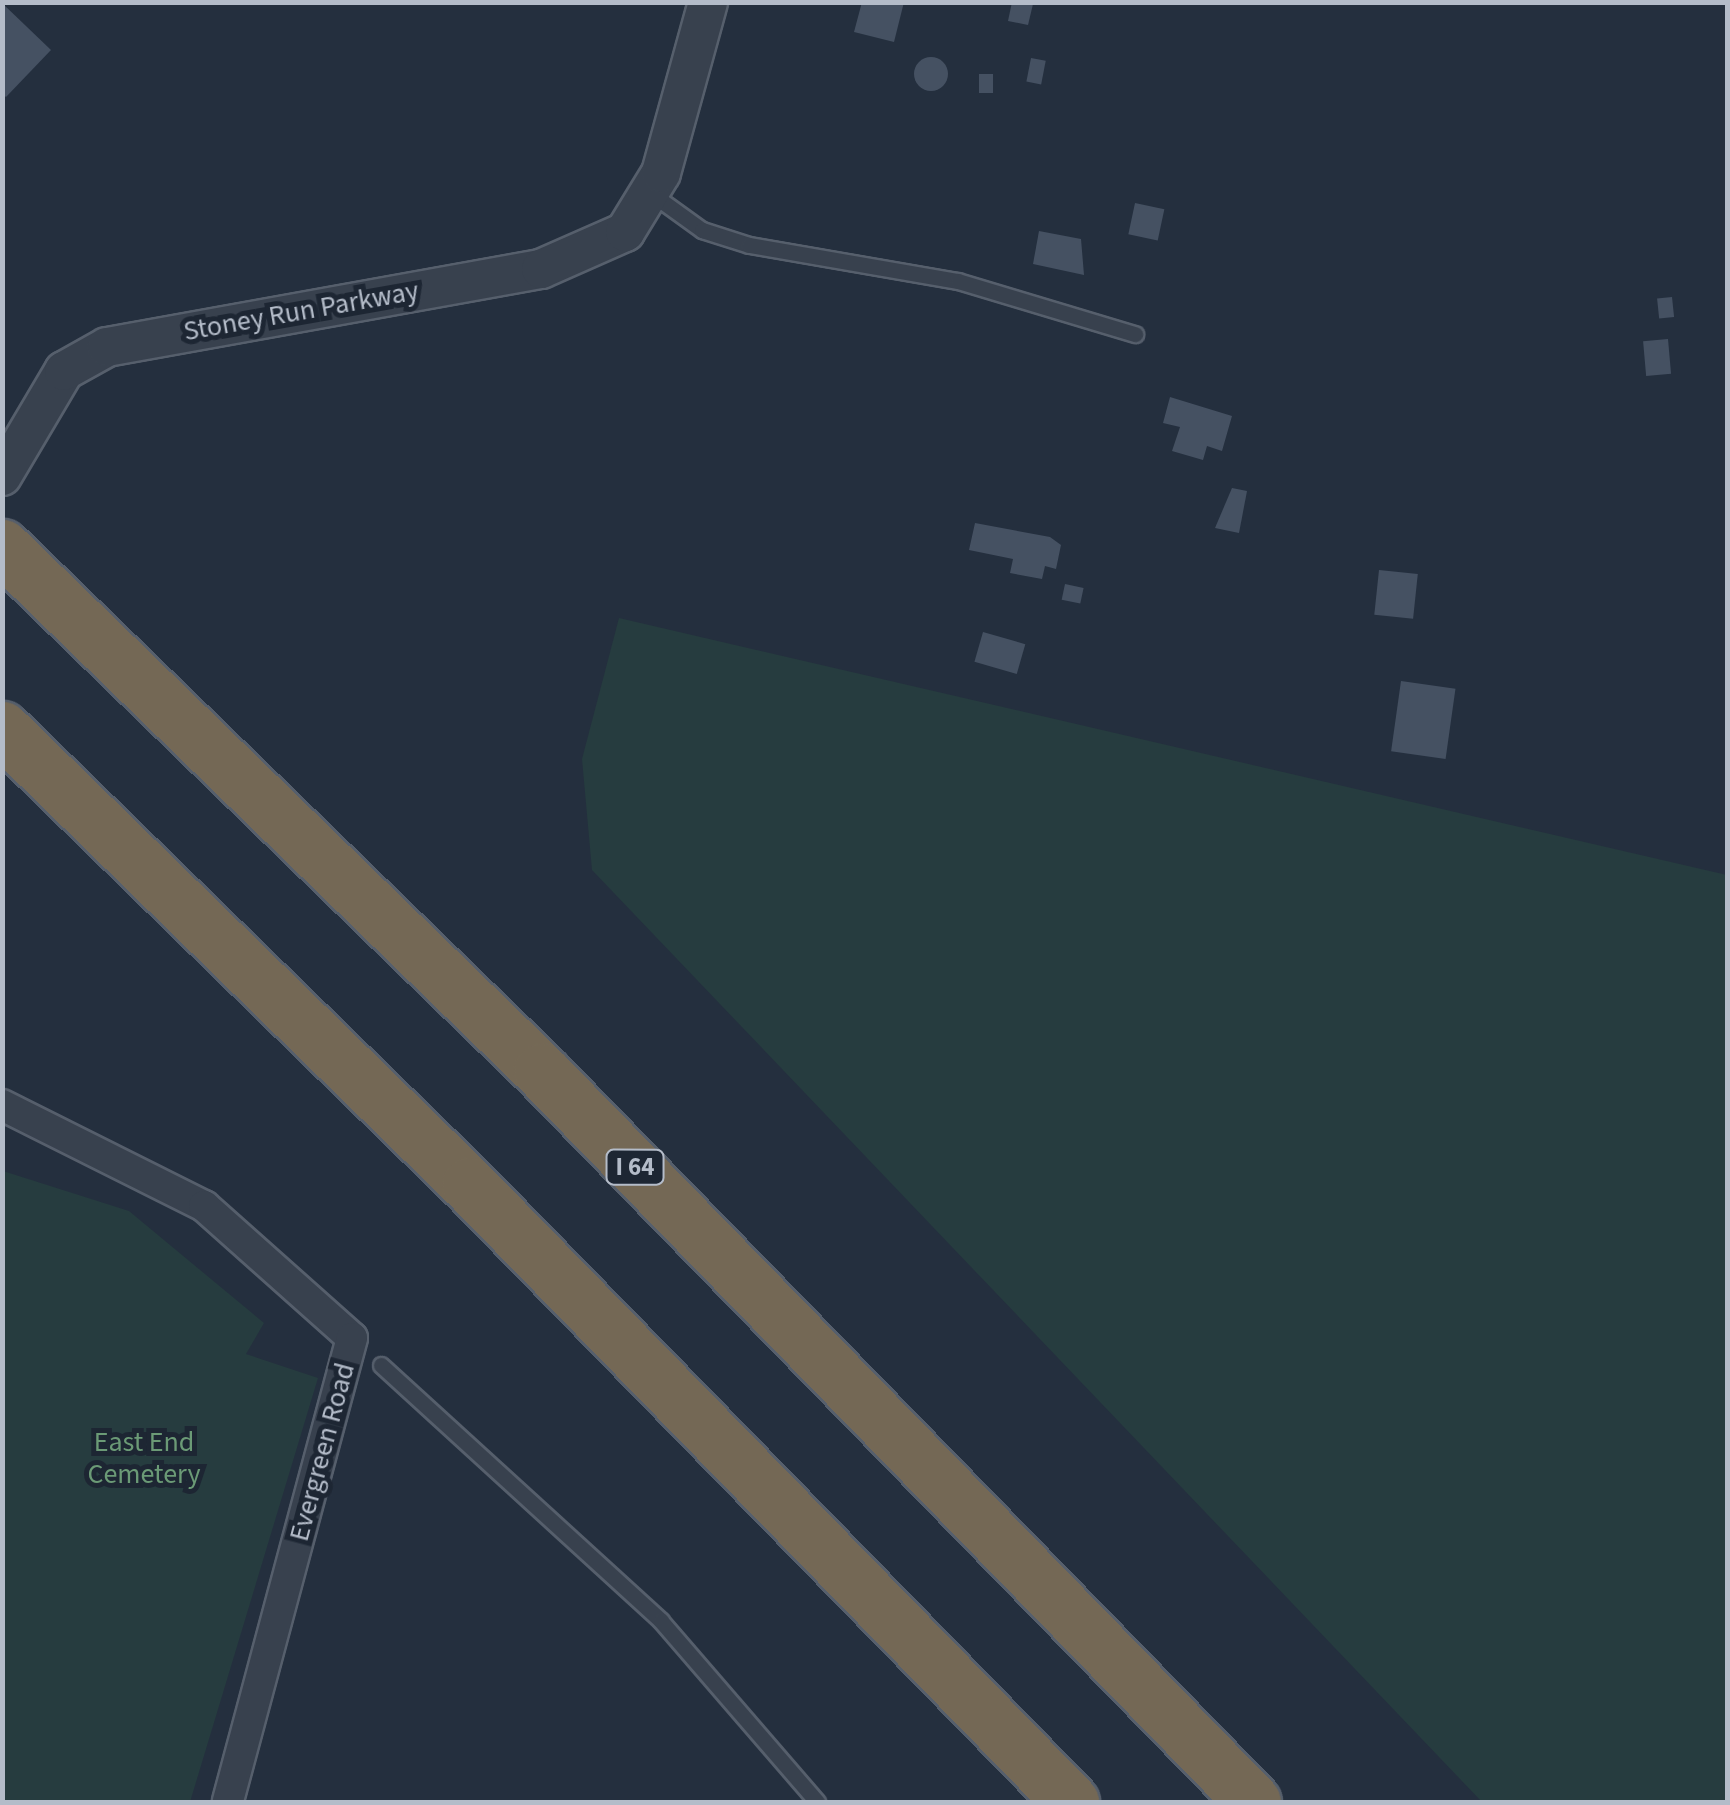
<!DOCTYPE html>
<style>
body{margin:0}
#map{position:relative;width:1730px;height:1805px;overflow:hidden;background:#242f3e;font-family:"Source Sans 3",sans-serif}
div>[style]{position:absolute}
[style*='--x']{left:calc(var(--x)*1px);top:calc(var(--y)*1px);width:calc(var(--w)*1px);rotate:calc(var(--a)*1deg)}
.green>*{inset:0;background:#263c3f}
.building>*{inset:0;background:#455162;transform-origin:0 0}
.round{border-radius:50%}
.roads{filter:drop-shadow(2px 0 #565f6c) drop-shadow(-2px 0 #565f6c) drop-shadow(0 2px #565f6c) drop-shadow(0 -2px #565f6c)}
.service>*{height:15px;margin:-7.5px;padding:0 7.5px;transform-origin:7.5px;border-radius:7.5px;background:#38414e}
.minor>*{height:30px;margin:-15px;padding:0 15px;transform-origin:15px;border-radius:15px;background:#38414e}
.tertiary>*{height:38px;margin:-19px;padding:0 19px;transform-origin:19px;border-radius:19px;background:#38414e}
.motorway>*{height:55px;margin:-27.5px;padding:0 27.5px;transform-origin:27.5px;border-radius:27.5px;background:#746855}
span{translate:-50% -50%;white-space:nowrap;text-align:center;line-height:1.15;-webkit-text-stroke:10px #1d2633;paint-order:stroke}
.shield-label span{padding:2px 8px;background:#1d2633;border:2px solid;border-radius:8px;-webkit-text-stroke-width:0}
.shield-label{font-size:25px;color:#b4bcc9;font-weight:700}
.street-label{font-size:28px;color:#b4bcc9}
.park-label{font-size:28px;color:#6b9a76}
.frame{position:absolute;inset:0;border:5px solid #b4bcc9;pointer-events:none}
</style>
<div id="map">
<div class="green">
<i style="clip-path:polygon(619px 618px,1727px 875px,1727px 1802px,1482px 1802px,592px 870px,582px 759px)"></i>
<i style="clip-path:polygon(3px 1171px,129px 1211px,264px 1323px,246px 1354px,318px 1378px,190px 1802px,3px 1802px)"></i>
</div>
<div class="building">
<i style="clip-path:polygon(862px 2px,904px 2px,894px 42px,854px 32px)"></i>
<i style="clip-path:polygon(1012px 2px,1033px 4px,1028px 25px,1008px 21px)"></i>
<i style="clip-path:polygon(2px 3px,51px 50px,6px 97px,2px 94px)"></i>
<i class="round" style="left:914px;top:57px;width:34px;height:34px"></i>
<i style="left:1031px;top:58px;width:15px;height:24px;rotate:11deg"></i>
<i style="left:979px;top:74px;width:14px;height:19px"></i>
<i style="left:1135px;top:203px;width:30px;height:32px;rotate:12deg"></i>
<i style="clip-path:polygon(1039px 231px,1081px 239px,1084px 275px,1033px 264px)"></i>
<i style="left:1672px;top:297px;width:20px;height:15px;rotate:84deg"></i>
<i style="left:1668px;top:339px;width:35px;height:25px;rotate:85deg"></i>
<i style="clip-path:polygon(1170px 397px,1232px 416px,1222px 451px,1207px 446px,1203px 460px,1172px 451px,1180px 427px,1163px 423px)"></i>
<i style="clip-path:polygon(1232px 488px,1247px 491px,1239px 533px,1215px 528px)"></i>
<i style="clip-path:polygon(975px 523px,1050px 537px,1061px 545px,1056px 569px,1045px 566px,1042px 579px,1010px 573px,1013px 559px,969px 550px)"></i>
<i style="left:1379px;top:570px;width:39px;height:45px;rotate:6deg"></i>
<i style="left:1065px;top:584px;width:19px;height:16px;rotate:12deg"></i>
<i style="left:983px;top:632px;width:44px;height:31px;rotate:16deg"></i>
<i style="left:1401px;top:681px;width:55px;height:71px;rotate:8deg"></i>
</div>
<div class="roads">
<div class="service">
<i style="--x:652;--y:194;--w:62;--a:35.8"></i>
<i style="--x:702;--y:230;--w:49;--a:17.7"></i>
<i style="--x:749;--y:245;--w:212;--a:9.8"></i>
<i style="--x:958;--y:281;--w:185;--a:16.7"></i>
<i style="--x:381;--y:1365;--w:379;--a:42.4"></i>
<i style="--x:661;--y:1621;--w:239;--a:49.2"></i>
</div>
<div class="minor">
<i style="--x:2;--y:1105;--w:226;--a:26.6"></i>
<i style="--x:204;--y:1206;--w:198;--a:41.7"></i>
<i style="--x:352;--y:1338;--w:480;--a:105"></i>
</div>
<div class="tertiary">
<i style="--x:2;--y:476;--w:122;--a:-59.4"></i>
<i style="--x:64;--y:371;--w:49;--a:-29.2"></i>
<i style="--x:107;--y:347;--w:441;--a:-10.2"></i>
<i style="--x:541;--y:269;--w:92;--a:-23.8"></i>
<i style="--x:625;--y:232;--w:69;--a:-58.6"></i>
<i style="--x:661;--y:173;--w:177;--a:-74.6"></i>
</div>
<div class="motorway">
<i style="--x:2;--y:547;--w:752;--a:44.19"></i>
<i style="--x:541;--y:1071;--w:1020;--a:45.75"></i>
<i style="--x:2;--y:729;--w:653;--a:44.32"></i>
<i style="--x:469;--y:1185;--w:862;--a:45.7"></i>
</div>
</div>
<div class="shield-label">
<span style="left:635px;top:1167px">I 64</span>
</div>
<div class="street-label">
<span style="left:301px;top:311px;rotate:-10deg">Stoney Run Parkway</span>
<span style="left:322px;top:1452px;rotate:-75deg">Evergreen Road</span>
</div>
<div class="park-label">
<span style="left:144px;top:1458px">East End<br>Cemetery</span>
</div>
<div class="frame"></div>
</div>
